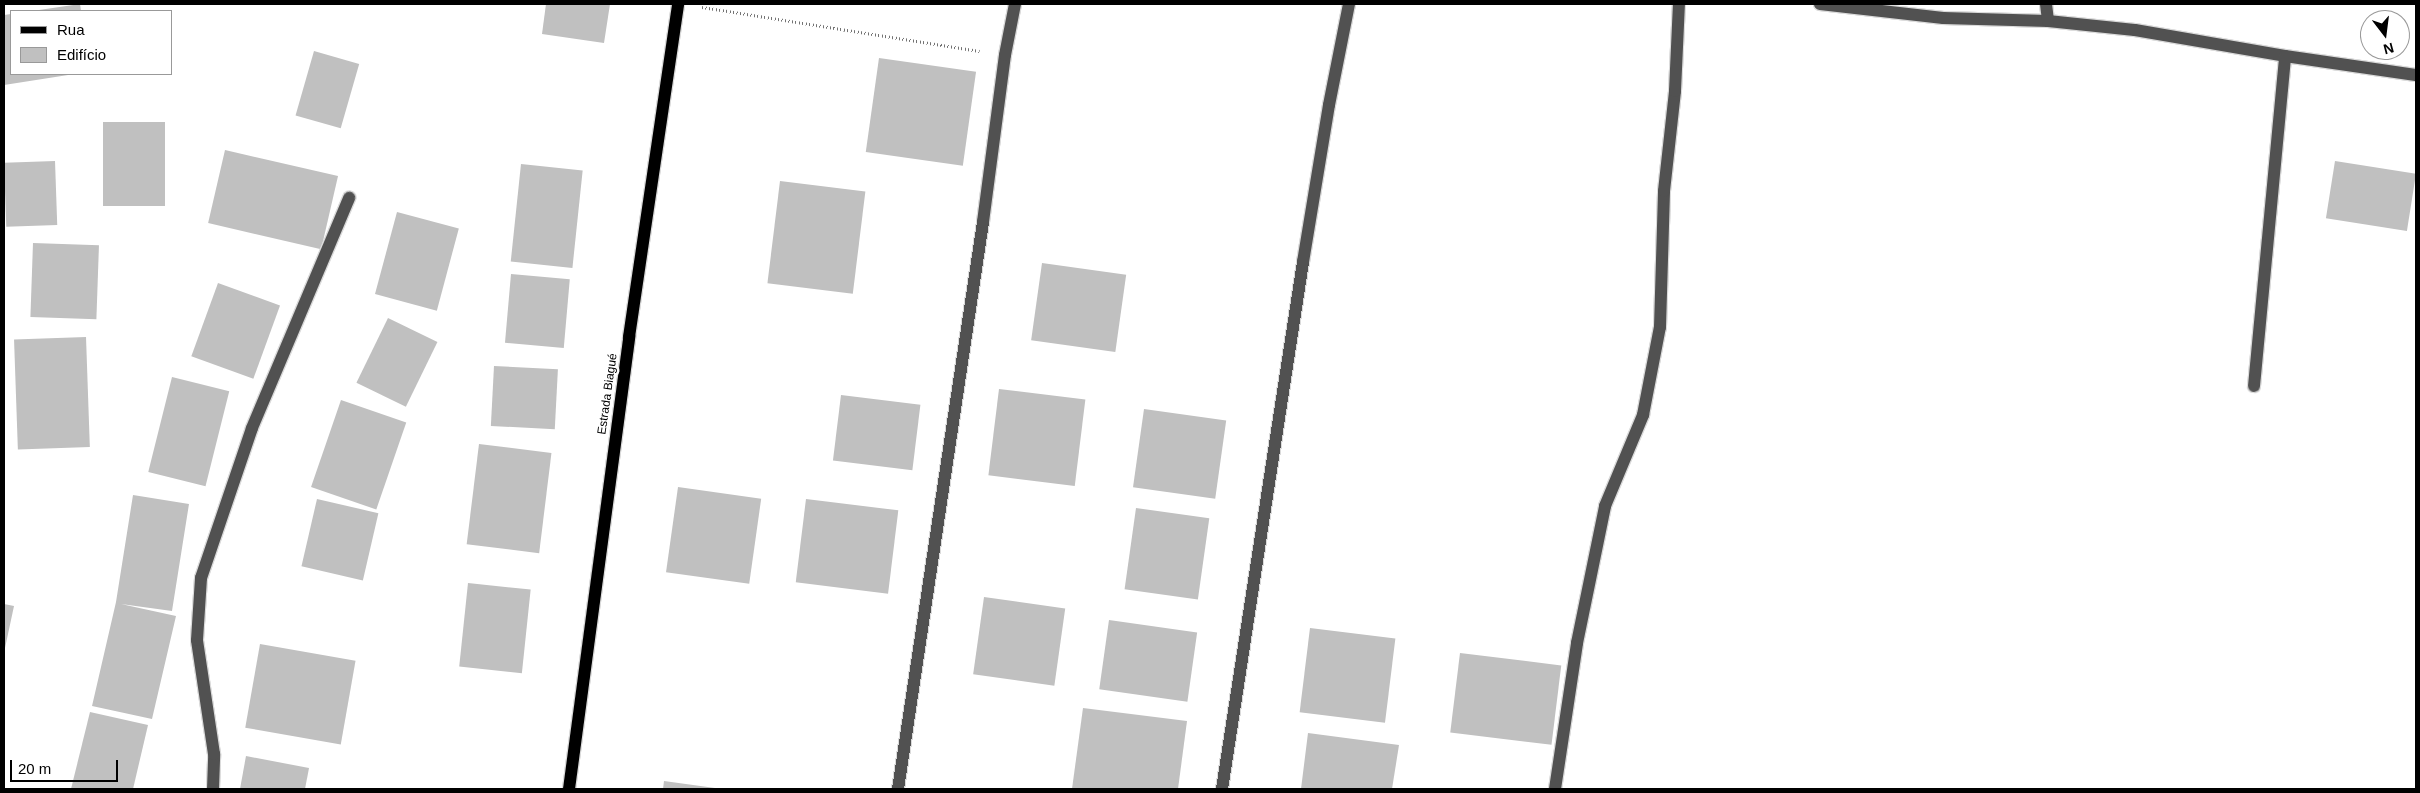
<!DOCTYPE html>
<meta charset="utf-8">
<style>
body{margin:0}
#map{position:relative;width:2420px;height:793px;overflow:hidden;background:#fff;font-family:Arial,sans-serif}
div>[style]{position:absolute}
[style*='--x']{left:calc(var(--x)*1px);top:calc(var(--y)*1px);width:calc(var(--w)*1px);rotate:calc(var(--a)*1deg)}
.building>*{inset:0;background:#c0c0c0;transform-origin:0 0}
.path>*{height:3px;margin-top:-1.5px;transform-origin:0;background:repeating-linear-gradient(90deg,#737373 0 1px,transparent 0 3.5px)}
.roads{filter:drop-shadow(1px 0 #dbdbdb) drop-shadow(-1px 0 #dbdbdb) drop-shadow(0 1px #dbdbdb) drop-shadow(0 -1px #dbdbdb)}
.minor>*{height:12px;margin:-6px;padding:0 6px;transform-origin:6px;border-radius:6px;background:#515151}
.major>*{height:12px;margin:-6px;padding:0 6px;transform-origin:6px;border-radius:6px;background:#000}
span{translate:-50% -50%;white-space:nowrap;text-align:center;line-height:1.15;-webkit-text-stroke:5px #fff;paint-order:stroke}
.street-label{font-size:12px;color:#000}
.frame{position:absolute;inset:0;border:5px solid #000;pointer-events:none}
.legend{position:absolute;left:10px;top:10px;width:162px;height:65px;box-sizing:border-box;background:#fff;border:1px solid #999;margin:0;padding:6px 9px;list-style:none;font-size:15px;color:#000}
.legend li{display:flex;align-items:center;gap:10px;height:25px}
.legend b{width:25px;border:1px solid #999}
.north{position:absolute;left:2360px;top:10px;width:50px;height:50px;box-sizing:border-box;background:#fff;border:1px solid #999;border-radius:50%;rotate:165deg;font-size:14px;font-weight:700;line-height:20px;text-align:center;color:#000}
.north::after{content:'';display:block;margin:auto;width:18px;height:22px;background:#000;clip-path:polygon(50% 0,100% 100%,50% 72%,0 100%)}
.scale{position:absolute;left:10px;top:760px;width:108px;height:22px;box-sizing:border-box;border:2px solid #000;border-top:0;padding-left:6px;font-size:15px;line-height:18px;white-space:nowrap;color:#000;-webkit-text-stroke:4px #fff;paint-order:stroke}
</style>
<div id="map">
<div class="building">
<i style="clip-path:polygon(80px 4px,81px 11px,39px 11px,39px 10px)"></i>
<i style="clip-path:polygon(546px 4px,610px 4px,604px 43px,542px 34px)"></i>
<i style="clip-path:polygon(11px 14px,11px 74px,68px 75px,4px 85px,4px 15px)"></i>
<i style="left:314px;top:51px;width:47px;height:67px;rotate:16deg"></i>
<i style="left:879px;top:58px;width:98px;height:95px;rotate:8deg"></i>
<i style="left:103px;top:122px;width:62px;height:84px"></i>
<i style="left:225px;top:150px;width:116px;height:75px;rotate:13deg"></i>
<i style="left:55px;top:161px;width:64px;height:51px;rotate:88deg"></i>
<i style="left:2335px;top:161px;width:82px;height:58px;rotate:9deg"></i>
<i style="left:521px;top:164px;width:62px;height:98px;rotate:6deg"></i>
<i style="left:780px;top:181px;width:86px;height:103px;rotate:7deg"></i>
<i style="left:397px;top:212px;width:64px;height:85px;rotate:15deg"></i>
<i style="left:33px;top:243px;width:66px;height:74px;rotate:2deg"></i>
<i style="left:1042px;top:263px;width:85px;height:78px;rotate:8deg"></i>
<i style="left:511px;top:274px;width:59px;height:69px;rotate:5deg"></i>
<i style="left:218px;top:283px;width:66px;height:78px;rotate:20deg"></i>
<i style="left:388px;top:318px;width:55px;height:72px;rotate:26deg"></i>
<i style="left:86px;top:337px;width:110px;height:72px;rotate:88deg"></i>
<i style="left:494px;top:366px;width:64px;height:60px;rotate:3deg"></i>
<i style="left:172px;top:377px;width:59px;height:98px;rotate:14deg"></i>
<i style="left:999px;top:389px;width:87px;height:87px;rotate:7deg"></i>
<i style="left:841px;top:395px;width:80px;height:66px;rotate:7deg"></i>
<i style="left:341px;top:400px;width:69px;height:92px;rotate:19deg"></i>
<i style="left:1144px;top:409px;width:83px;height:79px;rotate:8deg"></i>
<i style="left:479px;top:444px;width:73px;height:101px;rotate:7deg"></i>
<i style="left:678px;top:487px;width:84px;height:86px;rotate:8deg"></i>
<i style="clip-path:polygon(133px 495px,189px 504px,172px 611px,121px 604px,176px 616px,152px 719px,92px 706px,116px 602px)"></i>
<i style="left:317px;top:499px;width:63px;height:69px;rotate:13deg"></i>
<i style="left:806px;top:499px;width:93px;height:84px;rotate:7deg"></i>
<i style="left:1136px;top:508px;width:74px;height:82px;rotate:8deg"></i>
<i style="left:468px;top:583px;width:63px;height:84px;rotate:6deg"></i>
<i style="left:984px;top:597px;width:82px;height:78px;rotate:8deg"></i>
<i style="clip-path:polygon(4px 604px,14px 606px,5px 648px,4px 648px)"></i>
<i style="left:1109px;top:620px;width:89px;height:70px;rotate:8deg"></i>
<i style="left:1310px;top:628px;width:86px;height:85px;rotate:7deg"></i>
<i style="left:260px;top:644px;width:97px;height:85px;rotate:10deg"></i>
<i style="left:1460px;top:653px;width:102px;height:80px;rotate:7deg"></i>
<i style="clip-path:polygon(1083px 708px,1187px 721px,1178px 789px,1072px 789px)"></i>
<i style="clip-path:polygon(90px 712px,148px 725px,133px 789px,71px 789px)"></i>
<i style="clip-path:polygon(1308px 733px,1399px 745px,1392px 789px,1301px 789px)"></i>
<i style="clip-path:polygon(246px 756px,309px 768px,305px 789px,240px 789px)"></i>
<i style="clip-path:polygon(664px 781px,715px 788px,715px 789px,663px 789px)"></i>
</div>
<div class="path">
<i style="--x:702;--y:7;--w:281;--a:9"></i>
</div>
<div class="roads">
<div class="minor">
<i style="--x:1820;--y:4;--w:124;--a:6.5"></i>
<i style="--x:1943;--y:18;--w:105;--a:1.6"></i>
<i style="--x:2048;--y:21;--w:87;--a:5.9"></i>
<i style="--x:2135;--y:30;--w:152;--a:9.8"></i>
<i style="--x:2285;--y:56;--w:132;--a:8.3"></i>
<i style="--x:2046;--y:4;--w:17;--a:83"></i>
<i style="--x:2254;--y:386;--w:331;--a:-84.6"></i>
<i style="--x:213;--y:789;--w:35;--a:-88"></i>
<i style="--x:214;--y:754;--w:115;--a:-98.5"></i>
<i style="--x:197;--y:640;--w:62;--a:-86.3"></i>
<i style="--x:201;--y:578;--w:158;--a:-71.2"></i>
<i style="--x:252;--y:428;--w:250;--a:-67.1"></i>
<i style="--x:898;--y:789;--w:573;--a:-81.47"></i>
<i style="--x:983;--y:222;--w:168;--a:-82.5"></i>
<i style="--x:1005;--y:55;--w:52;--a:-78.9"></i>
<i style="--x:1222;--y:789;--w:533;--a:-81.26"></i>
<i style="--x:1303;--y:262;--w:159;--a:-80.6"></i>
<i style="--x:1329;--y:105;--w:103;--a:-78.8"></i>
<i style="--x:1555;--y:789;--w:148;--a:-81.4"></i>
<i style="--x:1577;--y:643;--w:140;--a:-78.4"></i>
<i style="--x:1605;--y:506;--w:99;--a:-67.3"></i>
<i style="--x:1643;--y:415;--w:90;--a:-79.1"></i>
<i style="--x:1660;--y:327;--w:136;--a:-88.3"></i>
<i style="--x:1664;--y:191;--w:101;--a:-83.7"></i>
<i style="--x:1675;--y:91;--w:87;--a:-87.4"></i>
</div>
<div class="major">
<i style="--x:569;--y:789;--w:456;--a:-82.4"></i>
<i style="--x:629;--y:337;--w:337;--a:-81.6"></i>
</div>
</div>
<div class="street-label">
<span style="left:608px;top:394px;rotate:-82deg">Estrada Biagué</span>
</div>
<div class="frame"></div>
<ul class="legend">
<li><b style="height:6px;background:#000"></b>Rua</li>
<li><b style="height:14px;background:#c0c0c0"></b>Edifício</li>
</ul>
<div class="north">N</div>
<div class="scale">20 m</div>
</div>
